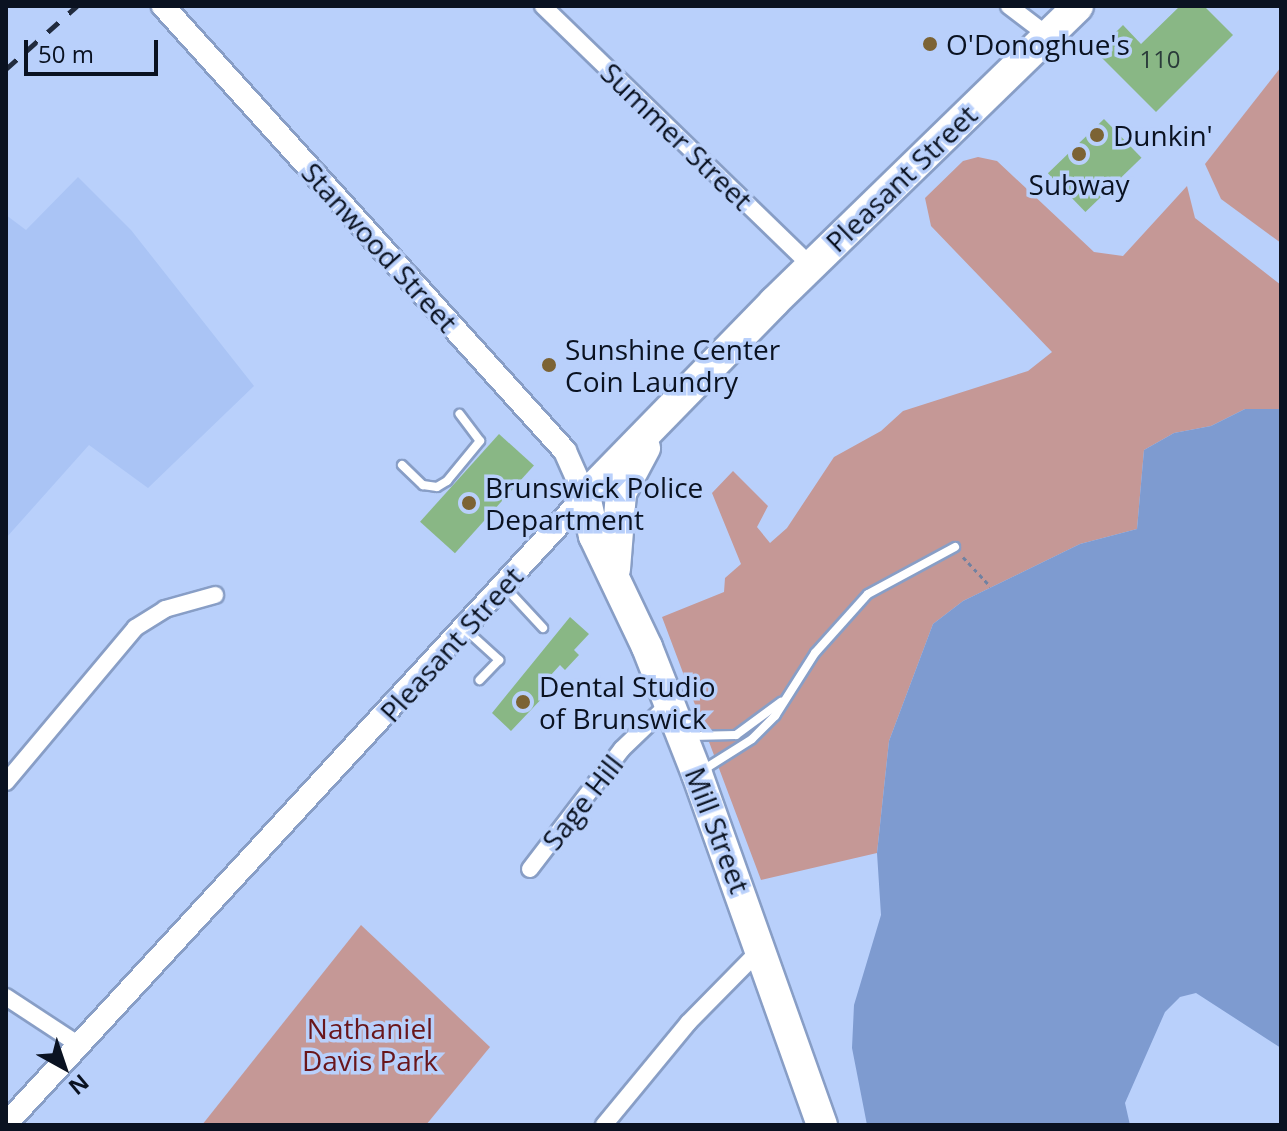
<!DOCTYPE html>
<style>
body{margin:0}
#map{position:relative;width:1287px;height:1131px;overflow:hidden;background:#b9d0fb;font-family:"Open Sans",sans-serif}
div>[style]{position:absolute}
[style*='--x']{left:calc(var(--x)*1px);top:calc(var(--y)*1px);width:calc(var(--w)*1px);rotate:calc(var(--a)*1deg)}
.built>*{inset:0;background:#aac4f5}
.green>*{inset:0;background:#c59896}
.water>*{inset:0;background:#7e9bd0}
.building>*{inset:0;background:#89b785;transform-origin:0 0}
.path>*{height:3px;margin-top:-1.5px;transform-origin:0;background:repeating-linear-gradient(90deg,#7081a1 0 4px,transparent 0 8px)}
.roads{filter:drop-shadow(2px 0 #889ec6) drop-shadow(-2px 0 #889ec6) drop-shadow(0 2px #889ec6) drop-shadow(0 -2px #889ec6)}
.lane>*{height:8px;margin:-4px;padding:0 4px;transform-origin:4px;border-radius:4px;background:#fff}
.street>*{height:16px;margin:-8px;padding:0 8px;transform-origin:8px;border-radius:8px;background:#fff}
.secondary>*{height:22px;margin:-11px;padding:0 11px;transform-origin:11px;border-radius:11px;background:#fff}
.highway>*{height:30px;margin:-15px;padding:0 15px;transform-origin:15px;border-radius:15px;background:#fff}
.rail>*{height:5px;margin-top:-2.5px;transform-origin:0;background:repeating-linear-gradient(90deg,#212b3e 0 14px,transparent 0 28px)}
.dots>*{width:22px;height:22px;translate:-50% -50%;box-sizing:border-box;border:4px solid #b9d0fb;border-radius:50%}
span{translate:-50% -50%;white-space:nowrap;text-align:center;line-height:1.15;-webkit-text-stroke:7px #b9d0fb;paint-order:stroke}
.number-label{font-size:24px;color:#2a3b3a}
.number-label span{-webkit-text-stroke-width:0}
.poi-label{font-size:28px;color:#0a1221}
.left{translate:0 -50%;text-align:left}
.street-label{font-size:28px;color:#0a1221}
.park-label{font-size:28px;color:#69161b}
.frame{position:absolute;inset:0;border:8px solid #0a1221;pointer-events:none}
.north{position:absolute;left:24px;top:1027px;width:80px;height:80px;-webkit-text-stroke:6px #b9d0fb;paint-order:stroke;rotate:140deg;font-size:22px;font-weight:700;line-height:32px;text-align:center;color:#0a1221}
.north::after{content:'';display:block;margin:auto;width:28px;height:36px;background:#0a1221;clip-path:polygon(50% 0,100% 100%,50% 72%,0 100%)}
.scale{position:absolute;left:24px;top:40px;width:134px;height:36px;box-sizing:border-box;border:4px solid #0a1221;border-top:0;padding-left:10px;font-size:24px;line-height:28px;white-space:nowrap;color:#0a1221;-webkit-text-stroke:6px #b9d0fb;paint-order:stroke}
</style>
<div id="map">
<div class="built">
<i style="clip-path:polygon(78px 177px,131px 230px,254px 386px,148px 488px,89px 445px,6px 538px,6px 215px,26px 230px)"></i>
</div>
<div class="green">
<i style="clip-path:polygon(1281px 67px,1281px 243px,1221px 199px,1205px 164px)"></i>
<i style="clip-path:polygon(978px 157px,997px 161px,1094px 252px,1123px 256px,1187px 186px,1195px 218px,1281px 285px,1281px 409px,1245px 409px,1211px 426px,1174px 433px,1144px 450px,1137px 529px,1080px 544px,963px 601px,933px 624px,889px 741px,877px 853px,761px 880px,662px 617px,724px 592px,725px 578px,741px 564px,712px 493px,733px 471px,768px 506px,757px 527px,770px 543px,787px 528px,834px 457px,881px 431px,903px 411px,1028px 371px,1052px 352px,931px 226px,925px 198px,963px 161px)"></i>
<i style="clip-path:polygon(361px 925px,490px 1047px,426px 1125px,202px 1125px)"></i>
</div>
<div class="water">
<i style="clip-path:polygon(1245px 409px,1281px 409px,1281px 1048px,1196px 993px,1180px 997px,1165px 1012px,1125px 1103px,1130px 1125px,867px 1125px,852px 1048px,854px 1005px,881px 915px,877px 853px,889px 741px,933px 624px,963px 601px,1080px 544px,1137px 529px,1144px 450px,1174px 433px,1211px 426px)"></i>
</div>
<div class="building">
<i style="clip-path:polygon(1180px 6px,1204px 6px,1233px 35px,1156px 112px,1096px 52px,1123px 25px,1141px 44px)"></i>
<i style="left:1104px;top:119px;width:54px;height:78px;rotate:46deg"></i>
<i style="left:499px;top:434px;width:47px;height:118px;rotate:42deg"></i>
<i style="clip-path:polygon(570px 617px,589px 634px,574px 650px,579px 655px,565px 670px,560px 665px,540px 687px,547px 693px,511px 731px,492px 713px)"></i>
</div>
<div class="path">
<i style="--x:963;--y:557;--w:40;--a:47"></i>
</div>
<div class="roads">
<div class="lane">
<i style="--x:402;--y:465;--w:29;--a:44"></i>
<i style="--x:423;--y:485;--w:14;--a:8"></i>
<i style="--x:437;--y:487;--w:12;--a:-31"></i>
<i style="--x:447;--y:481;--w:52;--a:-50.5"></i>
<i style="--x:480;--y:441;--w:34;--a:-127"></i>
<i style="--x:505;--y:587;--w:56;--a:47.2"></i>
<i style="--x:466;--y:630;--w:45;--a:42.3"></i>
<i style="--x:499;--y:660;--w:28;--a:134"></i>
<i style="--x:690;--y:736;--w:46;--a:-1.2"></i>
<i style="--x:736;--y:735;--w:56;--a:-36.3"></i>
<i style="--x:703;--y:770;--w:58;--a:-32.3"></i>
<i style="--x:752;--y:739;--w:33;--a:-45"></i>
<i style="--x:775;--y:716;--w:75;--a:-57.6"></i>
<i style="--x:815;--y:653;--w:79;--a:-48.1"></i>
<i style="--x:868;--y:594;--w:99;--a:-28.4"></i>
</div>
<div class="street">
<i style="--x:543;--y:6;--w:373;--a:44.1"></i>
<i style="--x:1009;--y:6;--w:48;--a:37.3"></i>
<i style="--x:6;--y:782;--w:201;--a:-50"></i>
<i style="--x:135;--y:628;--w:36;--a:-32"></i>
<i style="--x:165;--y:609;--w:52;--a:-15.6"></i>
<i style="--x:530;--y:869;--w:151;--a:-52.5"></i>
<i style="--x:622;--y:749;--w:65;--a:-43.8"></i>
<i style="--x:6;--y:997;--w:87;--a:33.3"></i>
<i style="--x:604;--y:1125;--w:132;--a:-50.5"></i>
<i style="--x:688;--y:1023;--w:104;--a:-45.4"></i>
</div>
<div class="secondary">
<i style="--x:6;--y:1124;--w:854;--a:-47.32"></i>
<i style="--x:585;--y:496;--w:49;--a:-114"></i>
<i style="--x:565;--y:451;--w:600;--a:-132.09"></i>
</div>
<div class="highway">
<i style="--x:615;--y:569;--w:76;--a:-85.5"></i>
<i style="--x:621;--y:493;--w:51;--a:-61.9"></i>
<i style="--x:822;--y:1125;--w:373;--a:-109.6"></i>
<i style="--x:697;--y:774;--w:136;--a:-111.5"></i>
<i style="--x:647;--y:647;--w:123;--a:-115.5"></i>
<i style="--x:594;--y:536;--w:41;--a:-102.7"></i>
<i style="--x:585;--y:496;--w:271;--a:-45.7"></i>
<i style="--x:774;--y:302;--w:424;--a:-44.2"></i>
</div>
</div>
<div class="rail">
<i style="--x:6;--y:69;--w:95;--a:-41.6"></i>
</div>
<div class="dots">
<i style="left:930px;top:44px;background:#7c6334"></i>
<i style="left:1097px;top:135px;background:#7c6334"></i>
<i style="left:1079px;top:154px;background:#7c6334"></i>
<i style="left:549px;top:365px;background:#7c6334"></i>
<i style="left:469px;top:503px;background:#7c6334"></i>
<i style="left:523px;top:702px;background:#7c6334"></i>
</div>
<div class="number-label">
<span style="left:1160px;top:59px">110</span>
</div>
<div class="poi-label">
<span class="left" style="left:946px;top:44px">O'Donoghue's</span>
<span class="left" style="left:1113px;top:135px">Dunkin'</span>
<span style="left:1079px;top:184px">Subway</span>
<span class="left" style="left:565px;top:365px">Sunshine Center<br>Coin Laundry</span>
<span class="left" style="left:485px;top:503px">Brunswick Police<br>Department</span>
<span class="left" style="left:539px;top:702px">Dental Studio<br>of Brunswick</span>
</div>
<div class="street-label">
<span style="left:677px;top:136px;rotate:44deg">Summer Street</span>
<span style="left:901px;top:178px;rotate:-44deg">Pleasant Street</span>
<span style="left:380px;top:247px;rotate:48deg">Stanwood Street</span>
<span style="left:451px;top:644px;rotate:-48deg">Pleasant Street</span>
<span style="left:582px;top:802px;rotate:-52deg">Sage Hill</span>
<span style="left:718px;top:830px;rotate:69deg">Mill Street</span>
</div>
<div class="park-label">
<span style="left:370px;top:1044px">Nathaniel<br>Davis Park</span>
</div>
<div class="frame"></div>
<div class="north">N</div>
<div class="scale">50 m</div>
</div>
